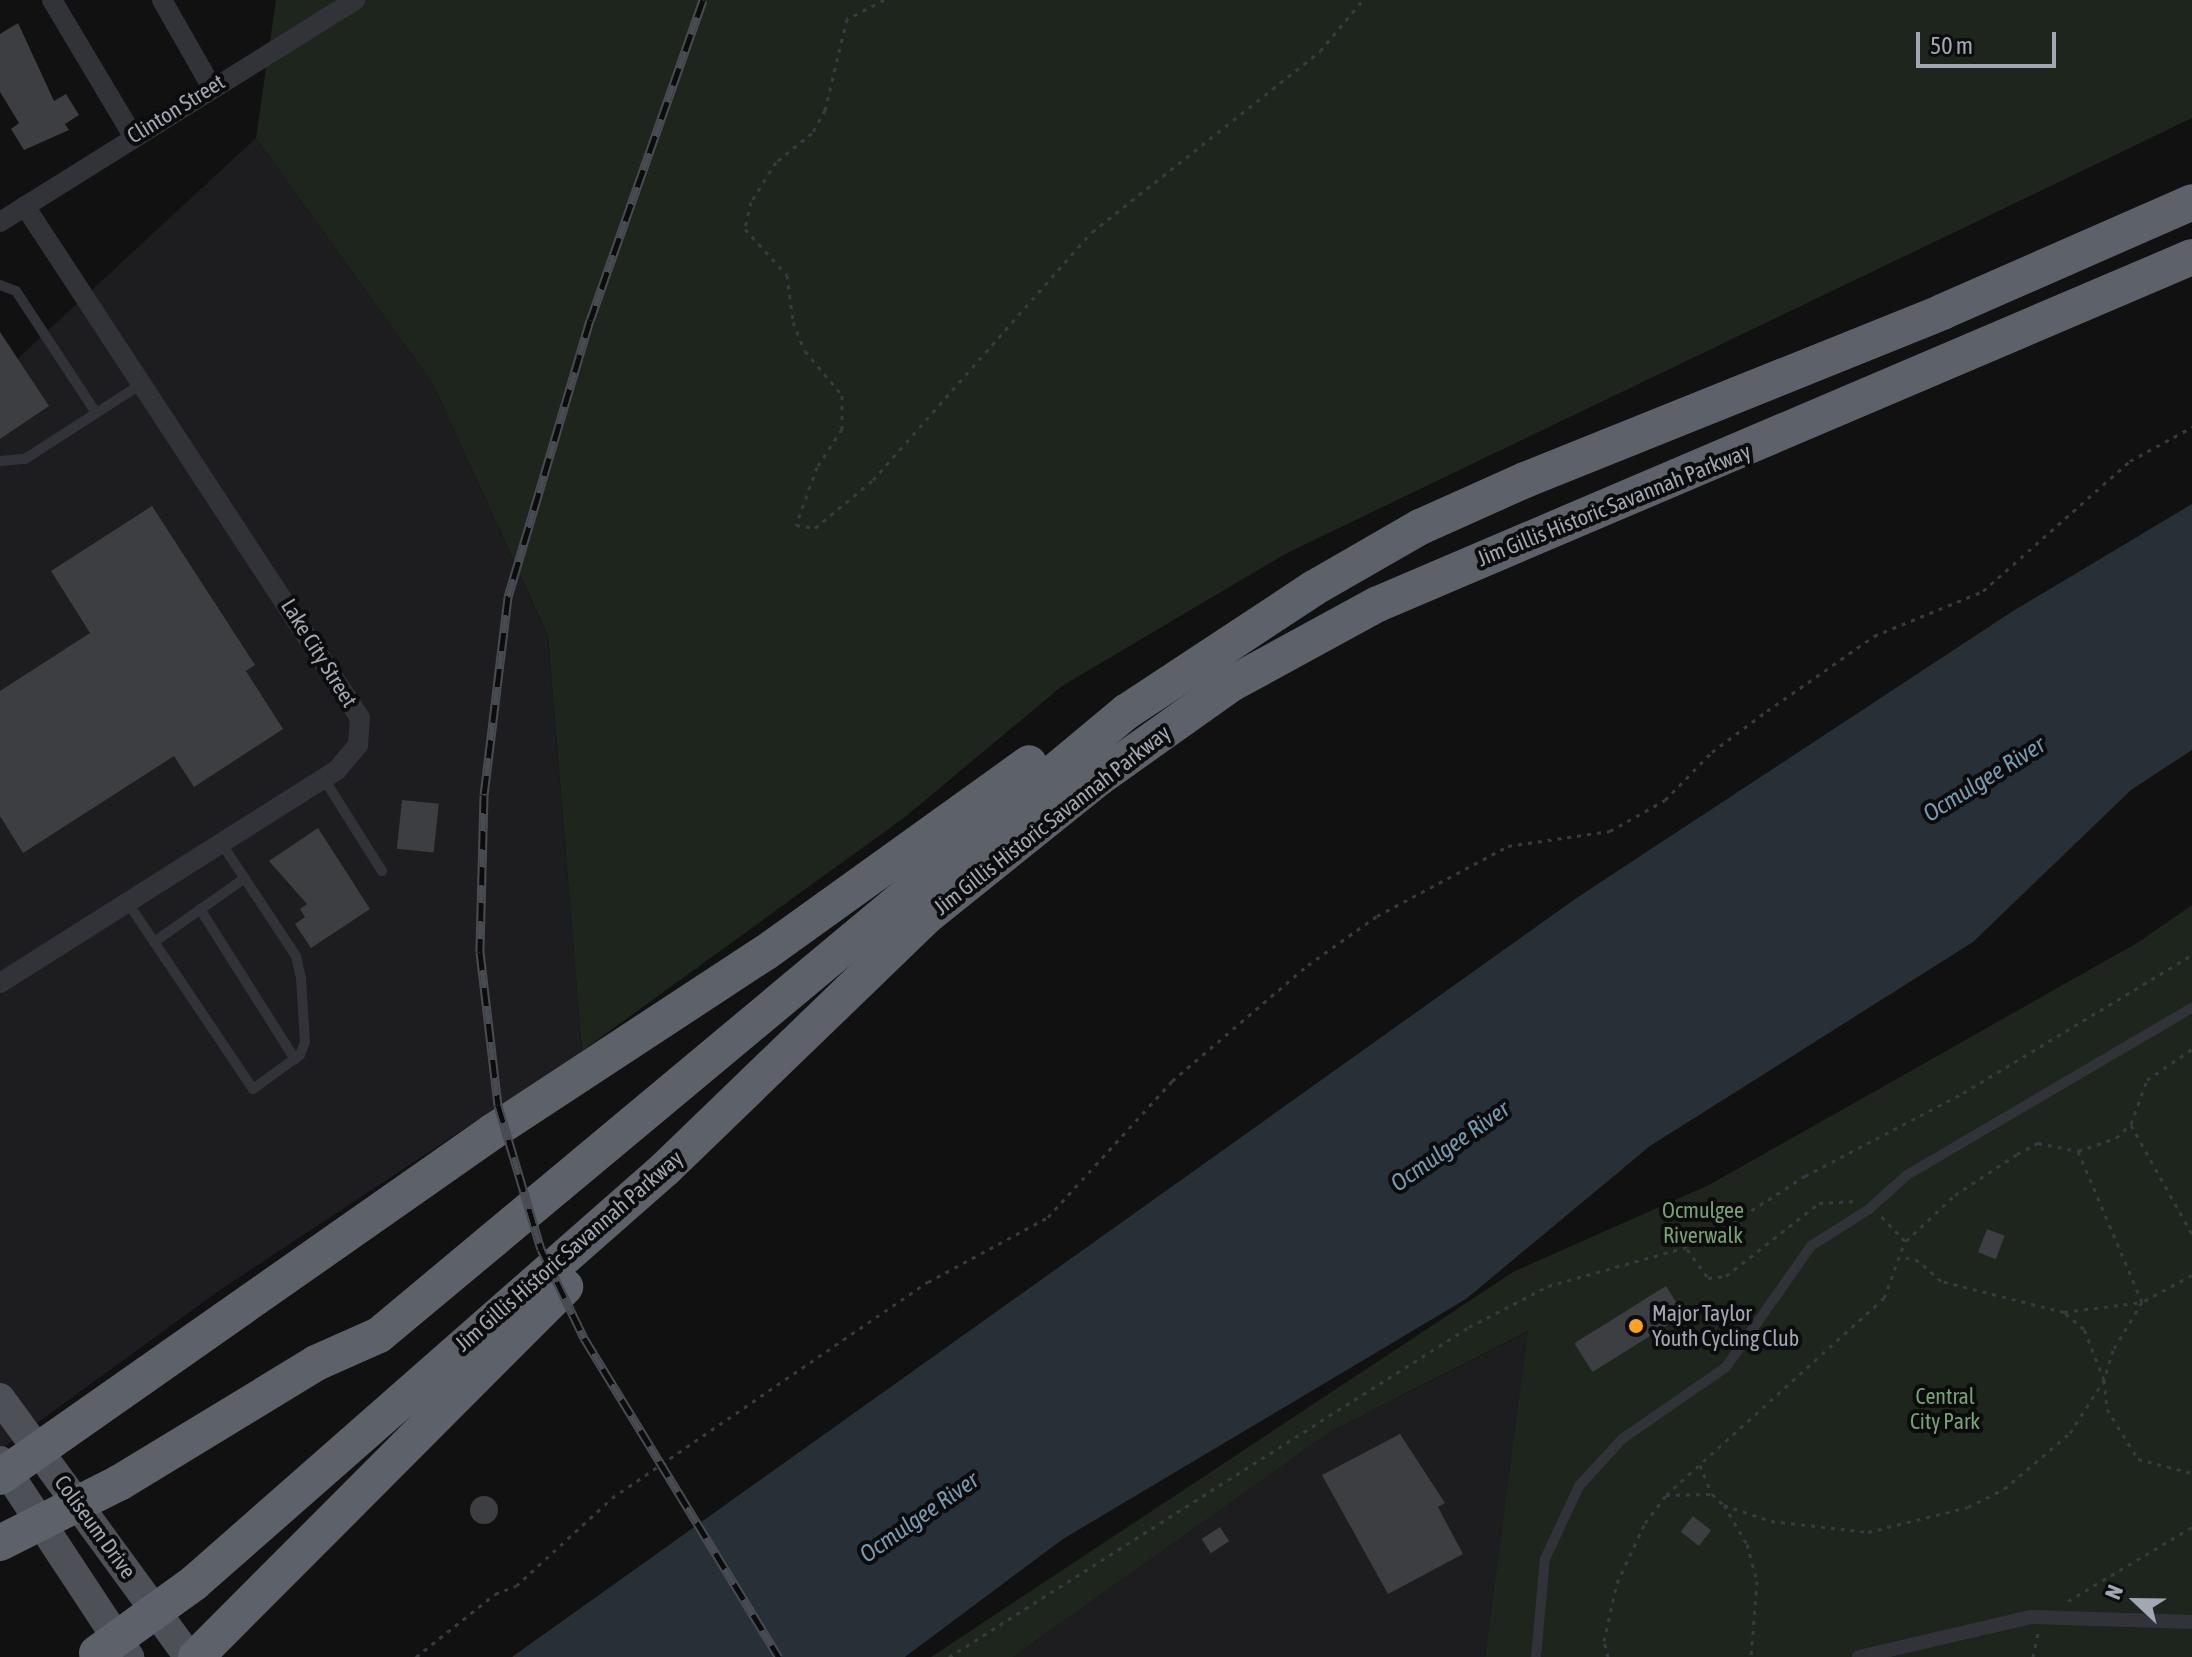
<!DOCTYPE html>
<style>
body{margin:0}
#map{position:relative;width:2192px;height:1657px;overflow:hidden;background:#111112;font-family:"Asap Condensed",sans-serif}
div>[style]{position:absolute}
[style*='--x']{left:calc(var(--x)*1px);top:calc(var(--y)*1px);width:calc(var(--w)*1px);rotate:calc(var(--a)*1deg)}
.built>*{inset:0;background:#1d1d1f}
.green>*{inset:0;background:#1d251d}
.water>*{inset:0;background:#273037}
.building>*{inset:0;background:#3d3e42;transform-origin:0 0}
.round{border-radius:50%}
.path>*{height:3px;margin-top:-1.5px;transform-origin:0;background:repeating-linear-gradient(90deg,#373a3f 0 4px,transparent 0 10px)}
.service>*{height:10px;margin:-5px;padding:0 5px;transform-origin:5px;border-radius:5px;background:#313338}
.pedestrian>*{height:14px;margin:-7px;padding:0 7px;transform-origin:7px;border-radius:7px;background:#313338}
.minor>*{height:20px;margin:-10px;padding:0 10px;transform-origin:10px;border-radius:10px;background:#313338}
.primary>*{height:30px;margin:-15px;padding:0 15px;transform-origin:15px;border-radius:15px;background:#4d5057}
.motorway>*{height:36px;margin:-18px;padding:0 18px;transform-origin:18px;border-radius:18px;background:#5d6169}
.rail>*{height:9px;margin-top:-4.5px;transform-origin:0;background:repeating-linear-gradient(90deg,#0c0c0d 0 18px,#484b51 0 36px);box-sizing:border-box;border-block:2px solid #484b51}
.motorway-bridge>*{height:36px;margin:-18px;padding:0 18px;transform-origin:18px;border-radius:18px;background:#5d6169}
.dots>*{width:22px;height:22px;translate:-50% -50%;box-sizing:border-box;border:4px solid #0c0c0d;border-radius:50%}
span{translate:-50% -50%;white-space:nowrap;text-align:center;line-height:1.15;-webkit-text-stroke:8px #0c0c0d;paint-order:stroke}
.street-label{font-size:22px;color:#a1a8b4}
.park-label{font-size:22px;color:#77a176}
.poi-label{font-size:22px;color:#a1a8b4}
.left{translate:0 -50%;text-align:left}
.water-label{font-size:24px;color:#759ab2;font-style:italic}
.north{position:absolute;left:2096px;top:1561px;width:80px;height:80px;-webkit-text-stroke:6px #0c0c0d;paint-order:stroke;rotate:292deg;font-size:22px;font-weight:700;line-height:32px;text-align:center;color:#a1a8b4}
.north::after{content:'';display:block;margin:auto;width:28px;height:36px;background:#a1a8b4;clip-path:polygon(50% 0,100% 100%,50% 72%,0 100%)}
.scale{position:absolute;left:1916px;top:32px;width:140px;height:36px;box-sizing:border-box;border:4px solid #a1a8b4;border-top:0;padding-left:10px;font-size:24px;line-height:28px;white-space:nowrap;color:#a1a8b4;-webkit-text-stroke:6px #0c0c0d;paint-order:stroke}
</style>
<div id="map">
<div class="built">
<i style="clip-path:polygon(256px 138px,433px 384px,548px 637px,582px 1051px,217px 1292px,0 1450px,0 375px)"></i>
<i style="clip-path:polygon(1529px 1331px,1485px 1657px,1013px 1657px,1330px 1432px)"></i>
</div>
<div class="green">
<i style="clip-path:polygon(276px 0,2192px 0,2192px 118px,1287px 553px,1062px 686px,905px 817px,582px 1051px,548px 636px,433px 384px,256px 138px)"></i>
<i style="clip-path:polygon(2192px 905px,2192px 1657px,1485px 1657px,1528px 1331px,1330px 1432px,1013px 1657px,931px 1657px,1513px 1272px,1709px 1185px,2137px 943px)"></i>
</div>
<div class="water">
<i style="clip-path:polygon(2192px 504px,2192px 750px,2131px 790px,1973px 942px,1650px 1146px,1466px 1299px,1063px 1539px,905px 1657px,512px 1657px,1578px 897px,2013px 611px)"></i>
</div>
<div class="building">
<i style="clip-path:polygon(18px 23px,54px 101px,66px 94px,79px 115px,65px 124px,69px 130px,24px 150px,11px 129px,19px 123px,0 92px,0 34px)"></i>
<i style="clip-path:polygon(0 332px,49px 406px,0 439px)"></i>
<i style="clip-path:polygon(152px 506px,255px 665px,246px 671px,283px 729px,194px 787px,174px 756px,23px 853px,0 816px,0 691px,90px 633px,51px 571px)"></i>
<i style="left:402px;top:800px;width:37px;height:49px;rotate:6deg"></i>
<i style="clip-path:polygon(318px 828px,370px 909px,311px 948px,295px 924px,305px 917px,300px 909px,307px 904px,269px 861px)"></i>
<i style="left:1987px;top:1229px;width:19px;height:25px;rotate:21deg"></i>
<i style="left:1666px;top:1286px;width:34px;height:108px;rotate:58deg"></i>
<i style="clip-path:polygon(1400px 1434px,1445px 1503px,1438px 1507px,1463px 1554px,1388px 1594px,1322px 1475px)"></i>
<i class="round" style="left:470px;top:1496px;width:28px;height:28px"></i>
<i style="left:1693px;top:1516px;width:23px;height:20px;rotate:38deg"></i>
<i style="left:1220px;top:1527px;width:17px;height:22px;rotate:57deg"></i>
</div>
<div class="path">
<i style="--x:884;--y:0;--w:42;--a:152.8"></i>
<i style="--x:847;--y:19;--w:94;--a:103.6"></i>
<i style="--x:825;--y:110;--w:26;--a:119"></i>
<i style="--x:812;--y:133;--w:46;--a:141.1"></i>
<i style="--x:776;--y:162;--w:47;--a:122"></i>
<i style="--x:751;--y:202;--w:28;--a:103"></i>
<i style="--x:745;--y:229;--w:62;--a:47.6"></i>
<i style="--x:787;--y:275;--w:47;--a:82.7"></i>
<i style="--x:793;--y:322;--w:31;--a:68"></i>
<i style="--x:805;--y:351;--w:57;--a:49.9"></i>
<i style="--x:842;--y:395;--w:34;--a:90"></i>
<i style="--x:842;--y:429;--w:45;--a:123.3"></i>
<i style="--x:817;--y:467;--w:62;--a:109.9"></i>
<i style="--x:796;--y:525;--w:19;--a:9"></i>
<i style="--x:815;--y:528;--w:75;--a:-39.6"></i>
<i style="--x:873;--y:480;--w:331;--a:-48.6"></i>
<i style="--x:1092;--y:232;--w:291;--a:-38.4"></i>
<i style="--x:1320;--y:51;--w:67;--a:-49.9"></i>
<i style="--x:2131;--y:1125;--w:125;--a:60.8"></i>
<i style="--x:1906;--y:1241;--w:67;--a:-43.2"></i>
<i style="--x:1955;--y:1195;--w:74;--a:-33.5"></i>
<i style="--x:2017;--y:1154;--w:24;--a:-28"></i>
<i style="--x:2038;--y:1143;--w:41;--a:11.3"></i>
<i style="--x:2078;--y:1151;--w:40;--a:-18.9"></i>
<i style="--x:2116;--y:1138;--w:21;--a:-43"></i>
<i style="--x:2131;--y:1124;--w:47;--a:-70"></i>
<i style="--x:2147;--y:1080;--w:55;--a:-34.6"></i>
<i style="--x:1687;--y:1249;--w:36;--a:54"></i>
<i style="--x:1708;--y:1278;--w:18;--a:-6"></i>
<i style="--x:1726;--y:1276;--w:118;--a:-38.1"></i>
<i style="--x:1819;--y:1203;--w:34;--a:-3"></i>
<i style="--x:2192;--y:1275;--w:57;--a:151.6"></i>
<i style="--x:2142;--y:1302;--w:56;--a:121.1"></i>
<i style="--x:2113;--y:1350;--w:31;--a:107"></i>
<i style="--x:2104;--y:1380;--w:29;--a:84"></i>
<i style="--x:2107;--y:1409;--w:59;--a:58.2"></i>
<i style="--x:2138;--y:1459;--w:56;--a:14.5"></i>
<i style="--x:2064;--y:1312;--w:79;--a:-7.3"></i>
<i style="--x:2142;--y:1302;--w:164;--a:-113"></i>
<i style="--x:1700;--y:1465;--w:31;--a:68"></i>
<i style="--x:1712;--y:1494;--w:16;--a:43"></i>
<i style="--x:1724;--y:1505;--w:50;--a:18.8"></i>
<i style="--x:1771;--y:1521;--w:98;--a:6.5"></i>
<i style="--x:1868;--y:1532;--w:103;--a:-14"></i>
<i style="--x:1968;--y:1507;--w:40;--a:-26.6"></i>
<i style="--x:2004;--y:1489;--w:87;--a:-40.3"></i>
<i style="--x:2070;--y:1433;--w:63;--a:-57.3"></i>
<i style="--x:2104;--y:1380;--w:55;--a:-111.4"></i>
<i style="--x:2084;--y:1329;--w:26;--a:-140"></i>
<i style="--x:2064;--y:1312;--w:127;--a:-165.9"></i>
<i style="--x:1941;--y:1281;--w:30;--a:-138"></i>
<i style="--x:1919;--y:1261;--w:16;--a:-165"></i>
<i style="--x:1666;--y:1495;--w:44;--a:-1.3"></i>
<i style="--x:1724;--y:1505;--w:45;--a:59.5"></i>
<i style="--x:1747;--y:1544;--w:38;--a:75"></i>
<i style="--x:1757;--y:1581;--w:76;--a:94.5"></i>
<i style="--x:2068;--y:1601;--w:144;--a:-30.8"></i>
<i style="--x:416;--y:1657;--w:101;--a:-38.6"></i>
<i style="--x:495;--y:1594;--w:22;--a:-21"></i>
<i style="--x:516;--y:1586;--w:130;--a:-42.5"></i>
<i style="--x:612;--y:1498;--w:383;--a:-34.4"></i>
<i style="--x:928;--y:1282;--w:136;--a:-28.4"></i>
<i style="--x:1048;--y:1217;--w:184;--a:-47.6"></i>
<i style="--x:1172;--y:1081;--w:179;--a:-40.5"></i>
<i style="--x:1308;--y:965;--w:85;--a:-35.4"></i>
<i style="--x:1377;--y:916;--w:149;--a:-28.1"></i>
<i style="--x:1508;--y:846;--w:103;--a:-8.4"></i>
<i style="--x:1610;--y:831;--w:63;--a:-29.4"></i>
<i style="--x:1665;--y:800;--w:67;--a:-45.6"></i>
<i style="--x:1712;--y:752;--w:69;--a:-36.7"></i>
<i style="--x:1767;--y:711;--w:131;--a:-35"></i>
<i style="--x:1874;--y:636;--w:118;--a:-22.4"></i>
<i style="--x:1983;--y:591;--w:196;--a:-41.5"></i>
<i style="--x:2130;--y:461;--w:71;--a:-28.7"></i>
<i style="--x:949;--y:1657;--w:616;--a:-32.4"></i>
<i style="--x:1469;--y:1327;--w:89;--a:-27.4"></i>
<i style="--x:1548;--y:1286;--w:159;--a:-15.7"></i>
<i style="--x:1701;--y:1243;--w:124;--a:-32.8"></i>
<i style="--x:1805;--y:1176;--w:178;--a:-27.7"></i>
<i style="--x:1963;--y:1093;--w:267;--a:-31.1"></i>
<i style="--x:1608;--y:1657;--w:16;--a:-104"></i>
<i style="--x:1604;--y:1641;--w:59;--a:-77.4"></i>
<i style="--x:1617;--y:1583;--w:66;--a:-65"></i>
<i style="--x:1645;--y:1523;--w:35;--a:-53"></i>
<i style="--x:1666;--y:1495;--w:294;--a:-42.1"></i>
<i style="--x:1884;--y:1298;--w:61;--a:-69.8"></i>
<i style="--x:1905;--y:1241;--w:35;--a:-134"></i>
<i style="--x:2033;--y:1657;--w:25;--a:-78"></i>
</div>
<div class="service">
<i style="--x:0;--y:285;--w:17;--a:21"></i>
<i style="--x:16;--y:291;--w:146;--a:56.7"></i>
<i style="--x:0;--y:461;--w:25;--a:-5"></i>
<i style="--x:25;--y:459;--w:140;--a:-32.8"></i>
<i style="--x:324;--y:779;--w:109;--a:57.8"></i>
<i style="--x:128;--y:903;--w:224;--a:56.1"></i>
<i style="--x:253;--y:1089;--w:58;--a:-35.9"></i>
<i style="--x:300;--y:1055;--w:14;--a:-69"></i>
<i style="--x:305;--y:1042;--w:64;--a:-93.6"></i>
<i style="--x:301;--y:978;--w:23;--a:-103"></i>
<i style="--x:296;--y:956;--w:134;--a:-123.5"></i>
<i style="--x:200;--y:909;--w:178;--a:57.7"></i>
<i style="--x:154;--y:942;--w:111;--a:-35.1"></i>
<i style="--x:1536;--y:1657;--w:98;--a:-84.8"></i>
<i style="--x:1545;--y:1559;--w:81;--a:-65"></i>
<i style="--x:1579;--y:1486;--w:64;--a:-47.5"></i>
<i style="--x:1622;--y:1439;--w:126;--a:-34.7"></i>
<i style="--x:1726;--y:1367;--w:148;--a:-54.9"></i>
<i style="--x:1811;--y:1246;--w:69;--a:-32.5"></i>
<i style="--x:1869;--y:1209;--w:51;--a:-41.8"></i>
<i style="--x:1907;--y:1175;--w:330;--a:-30.4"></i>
</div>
<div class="pedestrian">
<i style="--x:1859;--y:1657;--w:177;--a:-13.1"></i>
<i style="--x:2031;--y:1617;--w:161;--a:1.8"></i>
</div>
<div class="minor">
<i style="--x:52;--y:0;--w:158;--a:59.2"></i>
<i style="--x:162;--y:0;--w:99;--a:60.3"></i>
<i style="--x:0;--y:222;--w:419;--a:-32"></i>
<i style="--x:0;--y:983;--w:399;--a:-32.3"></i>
<i style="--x:337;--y:770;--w:33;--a:-50"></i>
<i style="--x:358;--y:745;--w:27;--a:-86"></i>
<i style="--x:360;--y:718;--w:612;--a:-123.2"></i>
</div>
<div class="primary">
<i style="--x:0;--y:1398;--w:321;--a:53.9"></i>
<i style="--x:0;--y:1461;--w:235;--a:56.6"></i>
</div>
<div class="motorway">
<i style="--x:379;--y:1335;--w:973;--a:-39.83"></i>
<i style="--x:1126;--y:712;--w:225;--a:-33.4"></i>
<i style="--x:1314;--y:588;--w:122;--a:-29.9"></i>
<i style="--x:1420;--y:527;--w:115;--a:-24.1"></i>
<i style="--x:1525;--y:480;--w:450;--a:-21.9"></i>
<i style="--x:1942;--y:312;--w:273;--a:-23.7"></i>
<i style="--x:0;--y:1477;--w:601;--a:-35.04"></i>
<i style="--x:492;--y:1132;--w:326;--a:-33.3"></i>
<i style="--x:765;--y:953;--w:325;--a:-35.7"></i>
<i style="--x:194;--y:1583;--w:627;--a:-41.31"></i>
<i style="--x:665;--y:1169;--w:364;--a:-44"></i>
<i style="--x:927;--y:916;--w:222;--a:-38.8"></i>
<i style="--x:1100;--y:777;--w:161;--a:-35.4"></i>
<i style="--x:1231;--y:684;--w:167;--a:-28.6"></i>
<i style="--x:1378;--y:604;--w:885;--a:-23.09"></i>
<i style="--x:196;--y:1657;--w:523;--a:-45.08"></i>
</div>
<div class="rail">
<i style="--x:703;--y:0;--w:339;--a:109.4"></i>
<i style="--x:590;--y:320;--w:289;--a:106.5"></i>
<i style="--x:508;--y:597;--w:199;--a:96.9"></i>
<i style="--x:484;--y:795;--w:157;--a:91.5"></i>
<i style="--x:480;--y:952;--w:154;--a:83.3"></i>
<i style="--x:498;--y:1105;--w:150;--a:73.4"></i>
<i style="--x:541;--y:1249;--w:99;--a:64.2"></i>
<i style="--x:584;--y:1338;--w:374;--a:58.6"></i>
</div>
<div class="motorway-bridge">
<i style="--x:0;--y:1543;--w:133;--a:-26.8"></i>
<i style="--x:119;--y:1483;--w:231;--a:-31.3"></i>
<i style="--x:316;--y:1363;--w:69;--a:-24"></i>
<i style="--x:97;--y:1653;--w:120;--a:-35.8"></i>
</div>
<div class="dots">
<i style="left:1636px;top:1326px;background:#fda31e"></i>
</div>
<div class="street-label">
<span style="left:176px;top:109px;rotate:-32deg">Clinton Street</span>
<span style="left:1614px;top:505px;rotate:-22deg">Jim Gillis Historic Savannah Parkway</span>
<span style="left:319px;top:653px;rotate:58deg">Lake City Street</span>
<span style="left:1052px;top:820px;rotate:-38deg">Jim Gillis Historic Savannah Parkway</span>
<span style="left:569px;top:1251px;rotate:-41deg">Jim Gillis Historic Savannah Parkway</span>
<span style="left:95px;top:1527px;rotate:54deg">Coliseum Drive</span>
</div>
<div class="park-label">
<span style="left:1703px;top:1223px">Ocmulgee<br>Riverwalk</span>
<span style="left:1945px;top:1409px">Central<br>City Park</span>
</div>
<div class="poi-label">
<span class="left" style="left:1652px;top:1326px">Major Taylor<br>Youth Cycling Club</span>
</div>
<div class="water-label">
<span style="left:1984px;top:779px;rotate:-32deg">Ocmulgee River</span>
<span style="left:1450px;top:1146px;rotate:-35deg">Ocmulgee River</span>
<span style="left:919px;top:1517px;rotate:-35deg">Ocmulgee River</span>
</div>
<div class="north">N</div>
<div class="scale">50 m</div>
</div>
